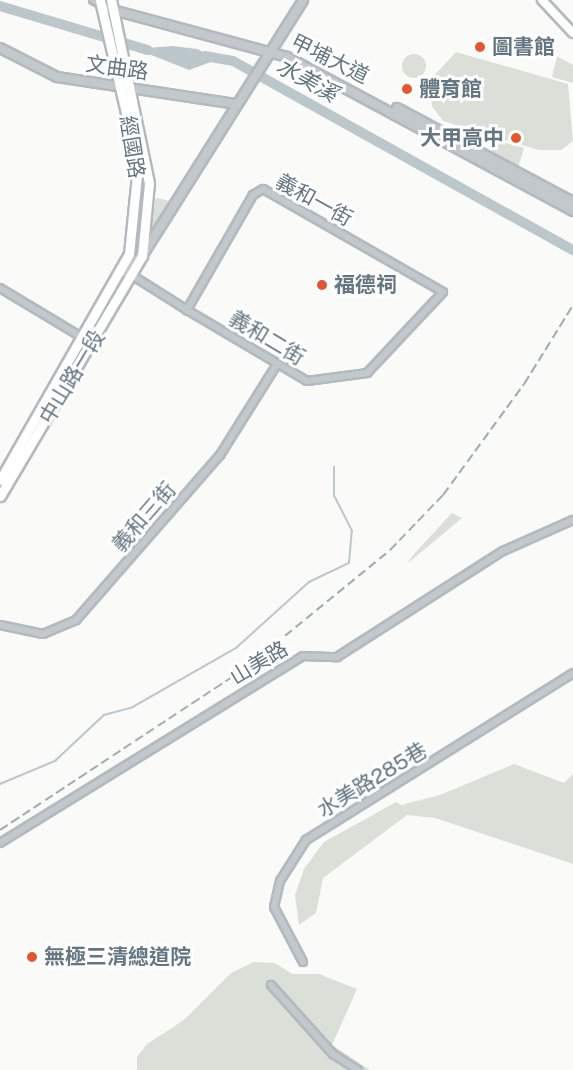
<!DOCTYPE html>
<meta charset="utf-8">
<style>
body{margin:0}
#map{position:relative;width:573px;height:1070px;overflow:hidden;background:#fafaf8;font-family:"Public Sans","Noto Sans TC",sans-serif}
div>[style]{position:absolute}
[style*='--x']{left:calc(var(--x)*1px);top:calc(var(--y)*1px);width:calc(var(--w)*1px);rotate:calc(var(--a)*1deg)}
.green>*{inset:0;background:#dadfd7}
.round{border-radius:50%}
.water>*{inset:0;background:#bbc7cb}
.stream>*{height:1.5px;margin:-0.75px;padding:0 0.75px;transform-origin:0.75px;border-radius:0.75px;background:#bbc7cb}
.river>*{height:10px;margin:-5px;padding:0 5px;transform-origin:5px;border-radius:5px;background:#bbc7cb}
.roads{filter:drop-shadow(2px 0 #b3babf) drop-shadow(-2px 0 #b3babf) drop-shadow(0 2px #b3babf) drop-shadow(0 -2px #b3babf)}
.minor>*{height:6px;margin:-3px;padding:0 3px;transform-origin:3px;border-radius:3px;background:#c3c8cc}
.tertiary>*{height:8px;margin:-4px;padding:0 4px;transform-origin:4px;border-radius:4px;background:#c3c8cc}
.secondary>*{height:8px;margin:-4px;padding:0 4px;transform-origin:4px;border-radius:4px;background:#fff}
.primary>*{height:9px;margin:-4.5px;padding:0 4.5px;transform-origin:4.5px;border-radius:4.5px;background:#fff}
.rail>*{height:1.5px;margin-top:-0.75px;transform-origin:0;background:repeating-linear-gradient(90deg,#a2aab0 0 9px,transparent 0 13.5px)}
.dots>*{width:16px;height:16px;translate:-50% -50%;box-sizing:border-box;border:3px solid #fff;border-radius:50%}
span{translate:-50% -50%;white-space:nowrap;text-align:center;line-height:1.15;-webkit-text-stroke:6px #fff;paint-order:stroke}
.poi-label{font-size:21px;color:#657683;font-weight:700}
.left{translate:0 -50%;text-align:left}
.right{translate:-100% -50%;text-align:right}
.street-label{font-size:21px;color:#657683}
.water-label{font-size:22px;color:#60757c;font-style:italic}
</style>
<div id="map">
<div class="green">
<i style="clip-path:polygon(456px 52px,568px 84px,573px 141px,561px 150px,539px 150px,443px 121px,432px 106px,430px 80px)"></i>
<i class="round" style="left:402px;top:54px;width:24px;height:24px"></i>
<i style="clip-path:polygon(557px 56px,573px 65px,573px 83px,552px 77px)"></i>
<i style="clip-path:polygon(496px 140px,524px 148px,518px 168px,491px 154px)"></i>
<i style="clip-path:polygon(156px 198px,170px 201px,153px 230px,150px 229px)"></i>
<i style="clip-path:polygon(452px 513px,462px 518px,408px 563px,413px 555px)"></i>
<i style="clip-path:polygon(514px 764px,564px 783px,573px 774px,573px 864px,435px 818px,407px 815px,323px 878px,316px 913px,299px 925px,295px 895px,304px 869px,324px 842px,396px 802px,401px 805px,440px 795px)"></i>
<i style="clip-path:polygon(254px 962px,275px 963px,292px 974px,319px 974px,357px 989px,332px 1045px,370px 1070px,137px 1070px,137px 1057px,147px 1044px,184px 1020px,231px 973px)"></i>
</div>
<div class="water">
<i style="clip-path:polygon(172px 46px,197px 49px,219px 59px,189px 70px,136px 49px)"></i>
</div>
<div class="stream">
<i style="--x:0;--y:784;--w:60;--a:-22.7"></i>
<i style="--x:55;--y:761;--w:67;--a:-43.2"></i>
<i style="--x:104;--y:715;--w:30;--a:-15"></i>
<i style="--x:133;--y:707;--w:119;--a:-29.8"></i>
<i style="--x:236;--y:648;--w:98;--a:-42.1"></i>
<i style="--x:309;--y:582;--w:44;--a:-25.4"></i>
<i style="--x:349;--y:563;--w:32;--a:-85"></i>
<i style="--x:352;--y:531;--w:39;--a:-117"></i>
<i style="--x:334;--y:496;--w:29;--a:-90"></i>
</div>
<div class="river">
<i style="--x:0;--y:6;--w:154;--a:16.6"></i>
<i style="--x:205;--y:56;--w:28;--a:10"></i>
<i style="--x:233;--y:61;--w:389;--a:29.1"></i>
</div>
<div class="roads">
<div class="minor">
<i style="--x:93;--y:0;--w:22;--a:27"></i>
<i style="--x:130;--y:274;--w:67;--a:32.3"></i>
<i style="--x:187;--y:310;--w:139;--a:30.6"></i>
<i style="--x:307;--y:381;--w:61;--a:-7.6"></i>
<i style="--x:367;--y:373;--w:111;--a:-46.8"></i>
<i style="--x:443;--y:292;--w:207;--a:-150.2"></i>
<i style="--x:263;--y:189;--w:12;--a:149"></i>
<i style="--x:253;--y:195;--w:133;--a:119.9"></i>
<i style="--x:0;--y:288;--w:99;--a:31"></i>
<i style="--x:0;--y:625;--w:44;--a:11.8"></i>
<i style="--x:43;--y:634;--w:36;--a:-23"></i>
<i style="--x:76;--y:620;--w:219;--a:-48.9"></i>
<i style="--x:220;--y:455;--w:107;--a:-57.9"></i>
<i style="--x:0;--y:843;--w:356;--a:-31.7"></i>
<i style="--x:303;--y:656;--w:34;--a:2"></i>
<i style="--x:337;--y:657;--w:197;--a:-32.6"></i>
<i style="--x:503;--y:551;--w:77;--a:-23.9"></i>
<i style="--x:303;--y:962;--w:62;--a:-117.8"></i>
<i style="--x:274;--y:907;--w:27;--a:-77"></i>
<i style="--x:280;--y:881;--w:49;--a:-57.6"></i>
<i style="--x:306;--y:840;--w:315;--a:-32"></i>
<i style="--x:271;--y:985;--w:93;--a:48.1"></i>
<i style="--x:333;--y:1054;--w:30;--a:33"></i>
</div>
<div class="tertiary">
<i style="--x:113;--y:10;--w:180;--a:15.1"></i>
<i style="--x:287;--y:57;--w:325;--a:28.3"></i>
<i style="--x:0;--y:48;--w:64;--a:27"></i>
<i style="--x:57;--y:77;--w:180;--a:8.6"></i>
<i style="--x:397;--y:108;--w:200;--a:28.1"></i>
<i style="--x:124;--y:272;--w:24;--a:-42"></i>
<i style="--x:142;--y:256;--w:302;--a:-57.8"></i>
</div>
<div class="secondary">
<i style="--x:542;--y:0;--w:45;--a:46.8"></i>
</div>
<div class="primary">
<i style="--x:0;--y:480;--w:260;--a:-60.3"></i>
<i style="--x:129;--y:254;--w:89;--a:-84.2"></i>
<i style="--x:138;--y:165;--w:169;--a:-103"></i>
<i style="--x:0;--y:496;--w:279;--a:-59.4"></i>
<i style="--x:142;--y:256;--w:73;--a:-84.5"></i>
<i style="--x:149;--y:183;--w:187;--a:-101.7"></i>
</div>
</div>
<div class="rail">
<i style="--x:0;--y:830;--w:291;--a:-33.4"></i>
<i style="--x:243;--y:670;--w:190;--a:-39.2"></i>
<i style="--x:390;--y:550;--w:76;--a:-46.1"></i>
<i style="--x:443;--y:495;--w:137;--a:-53.9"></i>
<i style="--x:524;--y:384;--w:93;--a:-58.2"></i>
</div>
<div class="dots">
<i style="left:480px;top:47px;background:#e4572e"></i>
<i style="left:407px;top:89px;background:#e4572e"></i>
<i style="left:516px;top:138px;background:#e4572e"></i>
<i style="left:322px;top:285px;background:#e4572e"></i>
<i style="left:32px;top:957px;background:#e4572e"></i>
</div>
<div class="poi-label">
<span class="left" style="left:492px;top:47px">圖書館</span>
<span class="left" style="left:419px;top:89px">體育館</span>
<span class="right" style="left:504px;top:138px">大甲高中</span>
<span class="left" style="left:334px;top:285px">福德祠</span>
<span class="left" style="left:44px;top:957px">無極三清總道院</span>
</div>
<div class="street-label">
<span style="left:330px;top:59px;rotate:26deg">甲埔大道</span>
<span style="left:117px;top:68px;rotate:8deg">文曲路</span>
<span style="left:132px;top:147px;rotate:81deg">經國路</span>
<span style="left:314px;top:200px;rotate:29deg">義和一街</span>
<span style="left:267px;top:338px;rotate:31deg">義和二街</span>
<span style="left:72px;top:377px;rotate:-59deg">中山路一段</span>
<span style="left:144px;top:517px;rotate:-49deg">義和三街</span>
<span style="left:259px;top:663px;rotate:-31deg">山美路</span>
<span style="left:372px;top:780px;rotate:-31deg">水美路285巷</span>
</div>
<div class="water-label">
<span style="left:307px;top:80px;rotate:29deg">水美溪</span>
</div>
</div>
